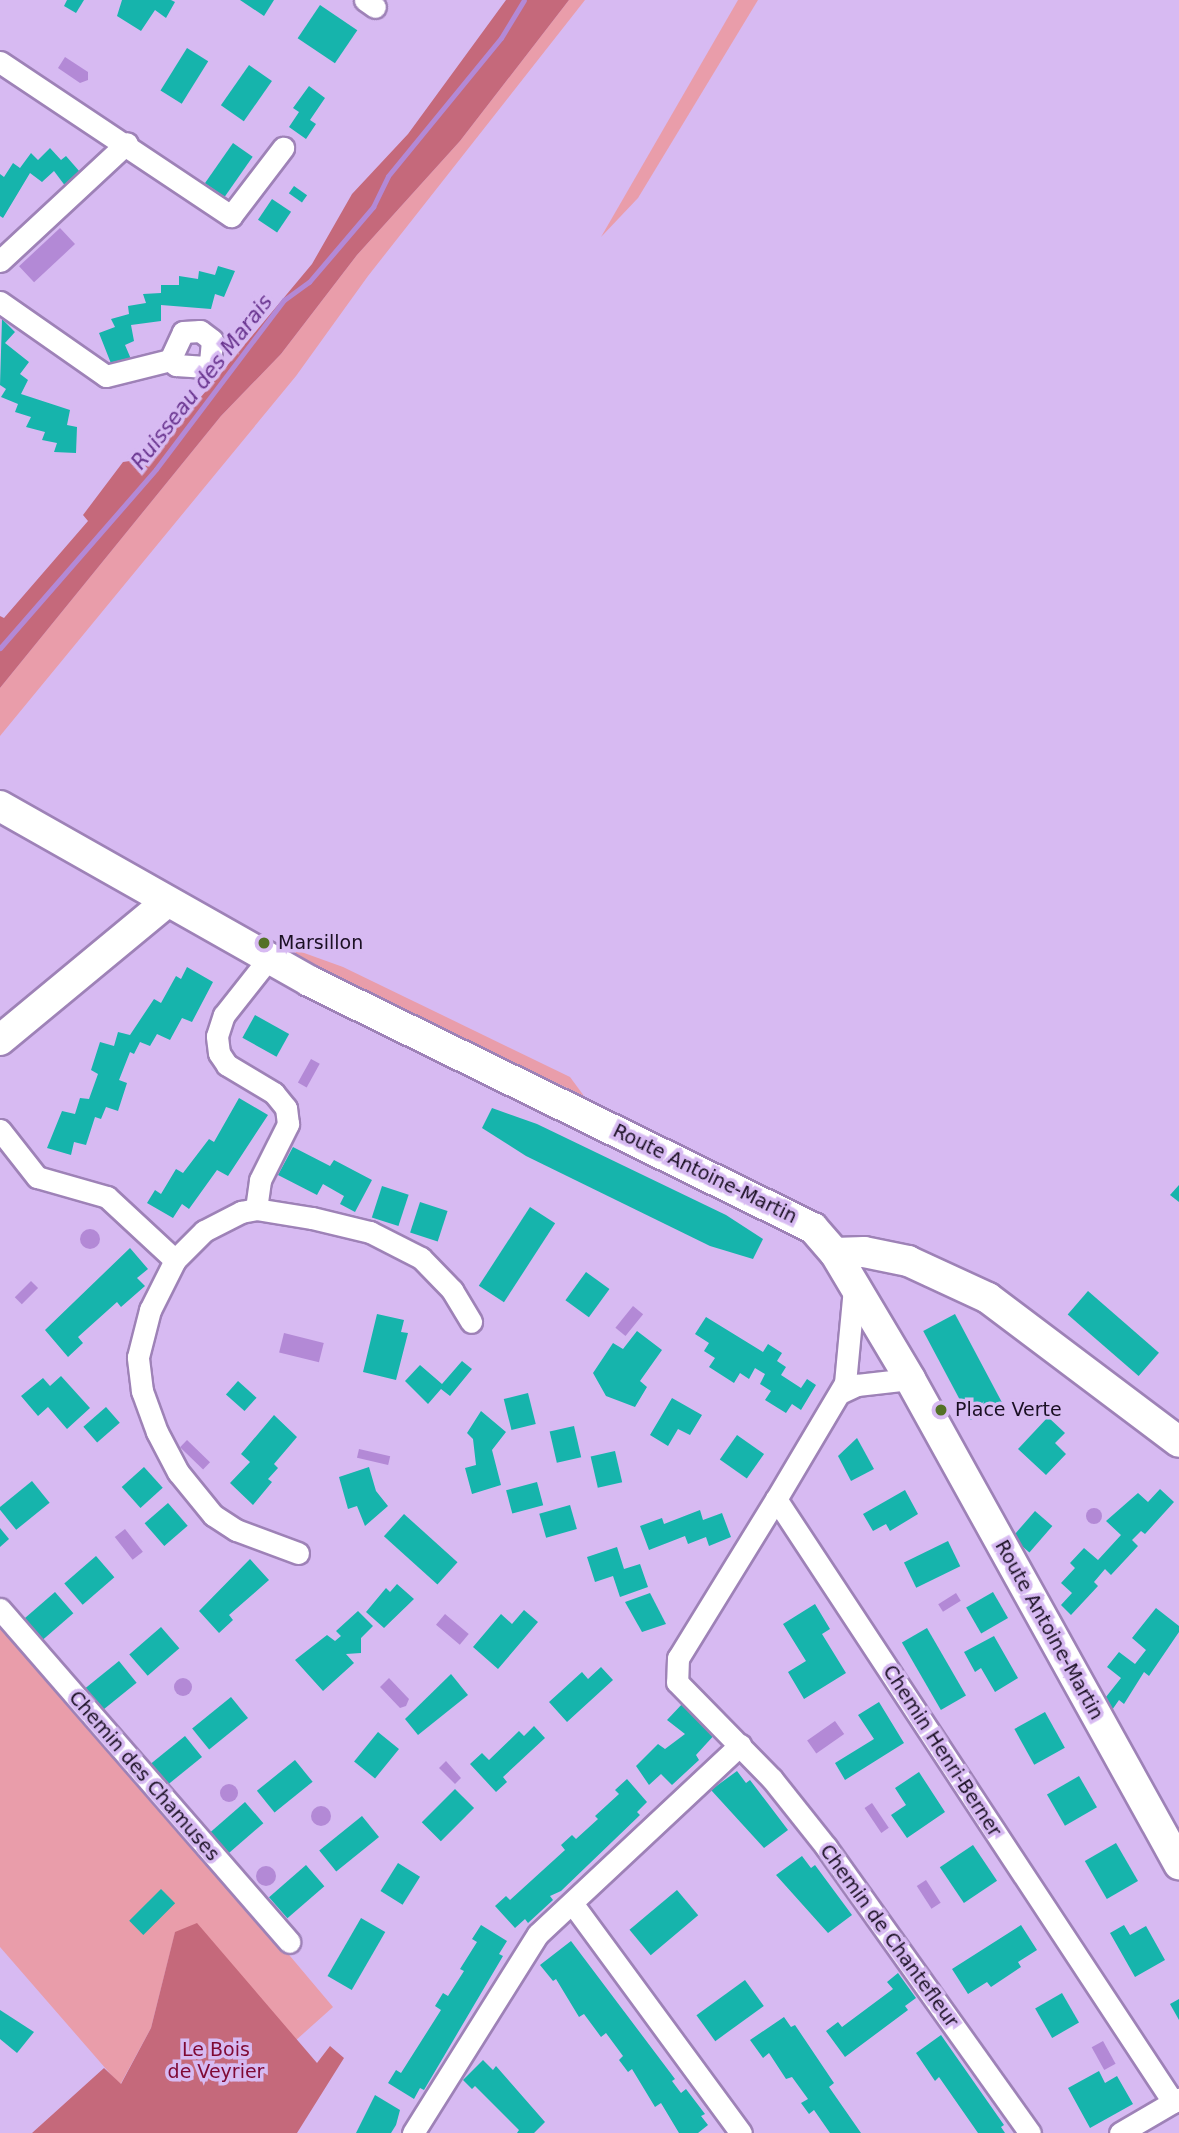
<!DOCTYPE html>
<style>
body{margin:0}
#map{position:relative;width:1179px;height:2133px;overflow:hidden;background:#d7baf2;font-family:"DejaVu Sans",sans-serif}
div>[style]{position:absolute}
[style*='--x']{left:calc(var(--x)*1px);top:calc(var(--y)*1px);width:calc(var(--w)*1px);rotate:calc(var(--a)*1deg)}
.green>*{inset:0;background:#e99daa}
.forest>*{inset:0;background:#c5697b}
.water>*{inset:0;background:#b389d6;transform-origin:0 0}
.round{border-radius:50%}
.stream>*{height:5px;margin:-2.5px;padding:0 2.5px;transform-origin:2.5px;border-radius:2.5px;background:#b389d6}
.building>*{inset:0;background:#16b4ac;transform-origin:0 0}
.roads{filter:drop-shadow(2px 0 #9e82b7) drop-shadow(-2px 0 #9e82b7) drop-shadow(0 2px #9e82b7) drop-shadow(0 -2px #9e82b7)}
.street>*{height:21px;margin:-10.5px;padding:0 10.5px;transform-origin:10.5px;border-radius:10.5px;background:#fff}
.secondary>*{height:30px;margin:-15px;padding:0 15px;transform-origin:15px;border-radius:15px;background:#fff}
.dots>*{width:19px;height:19px;translate:-50% -50%;box-sizing:border-box;border:4px solid #d7baf2;border-radius:50%}
span{translate:-50% -50%;white-space:nowrap;text-align:center;line-height:1.15;-webkit-text-stroke:7px #d7baf2;paint-order:stroke}
.poi-label{font-size:19px;color:#1a0f23}
.left{translate:0 -50%;text-align:left}
.street-label{font-size:19px;color:#1a0f23}
.park-label{font-size:19px;color:#7f0934}
.water-label{font-size:21px;color:#6a3590;font-style:italic}
</style>
<div id="map">
<div class="green">
<i style="clip-path:polygon(569px 0,585px 0,368px 276px,296px 376px,0 736px,0 688px,221px 416px,281px 354px,357px 255px,460px 141px)"></i>
<i style="clip-path:polygon(738px 0,758px 0,638px 198px,601px 237px)"></i>
<i style="clip-path:polygon(282px 945px,343px 967px,570px 1077px,584px 1096px,368px 993px,280px 949px)"></i>
<i style="clip-path:polygon(0 1612px,333px 2007px,295px 2041px,196px 1924px,175px 1933px,151px 2028px,120px 2085px,0 1947px)"></i>
</div>
<div class="forest">
<i style="clip-path:polygon(506px 0,569px 0,460px 141px,357px 255px,281px 354px,221px 416px,0 688px,0 616px,4px 618px,88px 521px,83px 515px,123px 462px,150px 458px,312px 264px,352px 194px,408px 134px)"></i>
<i style="clip-path:polygon(197px 1923px,317px 2063px,330px 2046px,344px 2058px,297px 2133px,32px 2133px,104px 2068px,121px 2084px,151px 2028px,175px 1932px)"></i>
</div>
<div class="water">
<i style="clip-path:polygon(65px 57px,88px 72px,88px 80px,80px 83px,58px 68px)"></i>
<i style="left:60px;top:228px;width:22px;height:56px;rotate:47deg"></i>
<i style="left:311px;top:1059px;width:10px;height:27px;rotate:29deg"></i>
<i class="round" style="left:80px;top:1229px;width:20px;height:20px"></i>
<i style="left:31px;top:1281px;width:10px;height:23px;rotate:45deg"></i>
<i style="left:633px;top:1306px;width:13px;height:28px;rotate:39deg"></i>
<i style="left:284px;top:1333px;width:41px;height:20px;rotate:14deg"></i>
<i style="left:187px;top:1440px;width:32px;height:10px;rotate:44deg"></i>
<i style="left:359px;top:1449px;width:32px;height:9px;rotate:13deg"></i>
<i class="round" style="left:1086px;top:1508px;width:16px;height:16px"></i>
<i style="left:125px;top:1529px;width:29px;height:13px;rotate:52deg"></i>
<i style="left:956px;top:1593px;width:9px;height:21px;rotate:58deg"></i>
<i style="left:445px;top:1614px;width:31px;height:14px;rotate:40deg"></i>
<i style="clip-path:polygon(389px 1678px,409px 1699px,406px 1706px,400px 1708px,380px 1687px)"></i>
<i class="round" style="left:174px;top:1678px;width:18px;height:18px"></i>
<i style="left:835px;top:1721px;width:16px;height:34px;rotate:55deg"></i>
<i style="clip-path:polygon(446px 1761px,461px 1778px,455px 1784px,439px 1768px)"></i>
<i class="round" style="left:220px;top:1784px;width:18px;height:18px"></i>
<i style="left:872px;top:1803px;width:30px;height:9px;rotate:56deg"></i>
<i class="round" style="left:311px;top:1806px;width:20px;height:20px"></i>
<i class="round" style="left:256px;top:1866px;width:20px;height:20px"></i>
<i style="left:926px;top:1880px;width:27px;height:11px;rotate:57deg"></i>
<i style="left:1103px;top:2041px;width:26px;height:13px;rotate:61deg"></i>
</div>
<div class="stream">
<i style="--x:0;--y:648;--w:237;--a:-48.9"></i>
<i style="--x:156;--y:469;--w:212;--a:-52.9"></i>
<i style="--x:284;--y:300;--w:31;--a:-36"></i>
<i style="--x:309;--y:282;--w:99;--a:-49.5"></i>
<i style="--x:373;--y:207;--w:34;--a:-64"></i>
<i style="--x:388;--y:176;--w:178;--a:-50.7"></i>
<i style="--x:501;--y:38;--w:44;--a:-58.8"></i>
</div>
<div class="building">
<i style="clip-path:polygon(67px 0,84px 0,76px 13px,64px 6px)"></i>
<i style="clip-path:polygon(122px 0,171px 0,175px 2px,166px 18px,155px 10px,141px 31px,117px 16px)"></i>
<i style="clip-path:polygon(240px 0,274px 0,264px 16px)"></i>
<i style="left:320px;top:5px;width:45px;height:40px;rotate:34deg"></i>
<i style="left:187px;top:48px;width:25px;height:50px;rotate:32deg"></i>
<i style="left:249px;top:65px;width:28px;height:49px;rotate:35deg"></i>
<i style="clip-path:polygon(309px 86px,325px 98px,310px 120px,316px 124px,306px 139px,289px 127px,299px 112px,293px 108px)"></i>
<i style="left:233px;top:143px;width:24px;height:49px;rotate:35deg"></i>
<i style="clip-path:polygon(50px 148px,61px 160px,66px 156px,80px 172px,66px 187px,54px 171px,42px 182px,30px 173px,3px 218px,0 216px,0 174px,4px 177px,13px 163px,20px 168px,31px 153px,38px 160px)"></i>
<i style="left:294px;top:186px;width:16px;height:9px;rotate:35deg"></i>
<i style="left:272px;top:199px;width:23px;height:25px;rotate:34deg"></i>
<i style="clip-path:polygon(218px 266px,235px 271px,224px 297px,215px 294px,211px 309px,161px 305px,161px 321px,131px 325px,134px 341px,125px 345px,131px 359px,112px 366px,99px 333px,115px 327px,111px 319px,129px 314px,128px 306px,146px 303px,143px 294px,161px 293px,161px 285px,179px 285px,179px 276px,198px 279px,199px 271px,215px 275px)"></i>
<i style="clip-path:polygon(2px 319px,15px 332px,5px 343px,29px 362px,20px 374px,28px 380px,21px 394px,70px 410px,67px 425px,77px 427px,76px 453px,54px 452px,57px 443px,42px 440px,45px 432px,26px 427px,31px 417px,15px 412px,18px 404px,1px 397px,6px 389px,0 385px)"></i>
<i style="clip-path:polygon(187px 967px,213px 982px,192px 1022px,182px 1018px,170px 1040px,157px 1034px,150px 1046px,140px 1042px,134px 1054px,130px 1052px,119px 1080px,127px 1083px,118px 1111px,106px 1107px,101px 1119px,95px 1117px,86px 1145px,74px 1142px,71px 1155px,47px 1148px,62px 1111px,75px 1114px,80px 1098px,89px 1099px,98px 1074px,91px 1070px,100px 1042px,114px 1046px,118px 1032px,130px 1035px,154px 999px,161px 1003px,176px 976px,181px 979px)"></i>
<i style="left:255px;top:1015px;width:39px;height:26px;rotate:29deg"></i>
<i style="clip-path:polygon(239px 1098px,268px 1115px,228px 1176px,217px 1170px,189px 1209px,182px 1204px,173px 1218px,147px 1203px,155px 1190px,161px 1194px,176px 1169px,183px 1173px,209px 1139px,214px 1142px)"></i>
<i style="clip-path:polygon(492px 1108px,537px 1124px,726px 1215px,763px 1239px,753px 1259px,710px 1246px,526px 1156px,482px 1128px)"></i>
<i style="clip-path:polygon(293px 1147px,330px 1166px,334px 1160px,372px 1180px,355px 1212px,340px 1204px,344px 1196px,323px 1184px,317px 1195px,278px 1175px)"></i>
<i style="clip-path:polygon(1179px 1185px,1179px 1202px,1170px 1195px)"></i>
<i style="left:382px;top:1186px;width:28px;height:33px;rotate:18deg"></i>
<i style="left:420px;top:1202px;width:29px;height:32px;rotate:18deg"></i>
<i style="left:530px;top:1207px;width:30px;height:94px;rotate:33deg"></i>
<i style="clip-path:polygon(130px 1248px,148px 1269px,137px 1278px,145px 1286px,121px 1307px,117px 1302px,78px 1337px,83px 1343px,68px 1357px,45px 1330px)"></i>
<i style="left:586px;top:1272px;width:29px;height:35px;rotate:36deg"></i>
<i style="left:1088px;top:1291px;width:94px;height:31px;rotate:41deg"></i>
<i style="clip-path:polygon(377px 1314px,404px 1320px,401px 1332px,408px 1333px,396px 1380px,363px 1372px)"></i>
<i style="left:955px;top:1314px;width:101px;height:36px;rotate:62deg"></i>
<i style="clip-path:polygon(706px 1317px,763px 1352px,768px 1344px,782px 1353px,777px 1361px,786px 1367px,781px 1375px,801px 1388px,807px 1379px,816px 1385px,801px 1410px,792px 1404px,786px 1413px,765px 1400px,771px 1391px,760px 1384px,765px 1374px,755px 1368px,749px 1379px,740px 1373px,734px 1383px,709px 1367px,715px 1358px,704px 1351px,709px 1343px,695px 1334px)"></i>
<i style="clip-path:polygon(637px 1331px,662px 1350px,640px 1381px,647px 1387px,635px 1407px,606px 1396px,593px 1373px,613px 1343px,623px 1349px)"></i>
<i style="clip-path:polygon(462px 1361px,472px 1369px,450px 1396px,441px 1389px,428px 1404px,405px 1381px,420px 1365px,442px 1384px)"></i>
<i style="clip-path:polygon(61px 1376px,90px 1408px,67px 1429px,48px 1407px,38px 1416px,21px 1396px,43px 1378px,50px 1386px)"></i>
<i style="left:238px;top:1381px;width:25px;height:18px;rotate:42deg"></i>
<i style="left:528px;top:1393px;width:32px;height:25px;rotate:76deg"></i>
<i style="clip-path:polygon(672px 1398px,702px 1415px,690px 1435px,678px 1429px,668px 1446px,650px 1435px)"></i>
<i style="left:106px;top:1407px;width:21px;height:30px;rotate:49deg"></i>
<i style="clip-path:polygon(481px 1411px,506px 1432px,492px 1450px,501px 1485px,472px 1494px,465px 1468px,476px 1465px,473px 1439px,467px 1433px)"></i>
<i style="clip-path:polygon(274px 1415px,297px 1437px,274px 1464px,278px 1468px,268px 1479px,272px 1482px,253px 1505px,230px 1483px,250px 1462px,241px 1454px)"></i>
<i style="clip-path:polygon(1048px 1417px,1065px 1433px,1055px 1443px,1066px 1454px,1046px 1475px,1018px 1449px)"></i>
<i style="left:574px;top:1426px;width:32px;height:25px;rotate:77deg"></i>
<i style="left:737px;top:1435px;width:33px;height:30px;rotate:35deg"></i>
<i style="clip-path:polygon(857px 1438px,874px 1469px,851px 1481px,838px 1456px)"></i>
<i style="left:615px;top:1451px;width:32px;height:25px;rotate:77deg"></i>
<i style="left:144px;top:1467px;width:28px;height:30px;rotate:48deg"></i>
<i style="clip-path:polygon(369px 1467px,376px 1491px,388px 1506px,365px 1526px,357px 1506px,348px 1509px,339px 1477px)"></i>
<i style="left:32px;top:1481px;width:28px;height:43px;rotate:51deg"></i>
<i style="left:537px;top:1482px;width:24px;height:32px;rotate:75deg"></i>
<i style="clip-path:polygon(1160px 1489px,1174px 1502px,1145px 1534px,1141px 1531px,1132px 1540px,1138px 1546px,1111px 1575px,1105px 1569px,1094px 1582px,1098px 1586px,1071px 1615px,1061px 1605px,1072px 1593px,1061px 1583px,1075px 1568px,1070px 1563px,1084px 1548px,1098px 1560px,1121px 1535px,1106px 1521px,1138px 1493px,1148px 1502px)"></i>
<i style="clip-path:polygon(905px 1490px,918px 1514px,890px 1531px,886px 1524px,873px 1531px,863px 1514px)"></i>
<i style="left:168px;top:1503px;width:30px;height:31px;rotate:49deg"></i>
<i style="left:570px;top:1505px;width:25px;height:32px;rotate:74deg"></i>
<i style="clip-path:polygon(700px 1510px,703px 1520px,722px 1513px,731px 1537px,709px 1546px,706px 1537px,688px 1544px,685px 1536px,649px 1550px,640px 1526px,662px 1518px,664px 1524px)"></i>
<i style="left:1035px;top:1511px;width:23px;height:35px;rotate:41deg"></i>
<i style="left:404px;top:1514px;width:72px;height:30px;rotate:42deg"></i>
<i style="clip-path:polygon(0 1528px,9px 1539px,0 1547px)"></i>
<i style="left:948px;top:1541px;width:28px;height:49px;rotate:64deg"></i>
<i style="clip-path:polygon(617px 1547px,624px 1569px,640px 1564px,648px 1587px,620px 1597px,613px 1576px,595px 1582px,587px 1557px)"></i>
<i style="left:96px;top:1556px;width:28px;height:42px;rotate:49deg"></i>
<i style="clip-path:polygon(250px 1559px,269px 1580px,229px 1615px,233px 1620px,219px 1633px,199px 1611px)"></i>
<i style="clip-path:polygon(397px 1584px,414px 1599px,384px 1628px,366px 1612px,386px 1588px,390px 1592px)"></i>
<i style="left:55px;top:1592px;width:28px;height:42px;rotate:49deg"></i>
<i style="left:993px;top:1592px;width:30px;height:31px;rotate:60deg"></i>
<i style="clip-path:polygon(650px 1593px,666px 1624px,642px 1632px,625px 1602px)"></i>
<i style="clip-path:polygon(815px 1604px,830px 1629px,822px 1634px,846px 1673px,804px 1699px,788px 1672px,806px 1661px,783px 1624px)"></i>
<i style="clip-path:polygon(1156px 1608px,1179px 1626px,1179px 1632px,1149px 1676px,1144px 1672px,1124px 1704px,1119px 1700px,1112px 1710px,1102px 1702px,1121px 1678px,1107px 1667px,1119px 1652px,1135px 1664px,1146px 1650px,1132px 1638px)"></i>
<i style="clip-path:polygon(524px 1610px,538px 1622px,498px 1669px,473px 1647px,501px 1614px,512px 1624px)"></i>
<i style="clip-path:polygon(358px 1611px,373px 1626px,361px 1638px,361px 1653px,346px 1654px,354px 1663px,323px 1691px,295px 1660px,327px 1635px,335px 1641px,341px 1636px,336px 1631px)"></i>
<i style="left:161px;top:1627px;width:28px;height:42px;rotate:49deg"></i>
<i style="left:927px;top:1628px;width:78px;height:29px;rotate:60deg"></i>
<i style="clip-path:polygon(994px 1636px,1018px 1678px,995px 1692px,981px 1668px,975px 1672px,964px 1652px)"></i>
<i style="left:119px;top:1661px;width:28px;height:43px;rotate:51deg"></i>
<i style="clip-path:polygon(601px 1667px,613px 1680px,567px 1722px,549px 1702px,582px 1672px,588px 1679px)"></i>
<i style="clip-path:polygon(451px 1674px,468px 1695px,418px 1735px,405px 1719px)"></i>
<i style="left:231px;top:1697px;width:27px;height:50px;rotate:51deg"></i>
<i style="clip-path:polygon(684px 1702px,717px 1732px,696px 1755px,699px 1760px,672px 1785px,661px 1774px,649px 1785px,636px 1766px,658px 1744px,665px 1749px,685px 1734px,667px 1720px)"></i>
<i style="clip-path:polygon(879px 1702px,904px 1743px,845px 1780px,835px 1763px,874px 1739px,858px 1715px)"></i>
<i style="left:1045px;top:1712px;width:41px;height:35px;rotate:61deg"></i>
<i style="clip-path:polygon(534px 1726px,545px 1738px,503px 1777px,507px 1782px,496px 1792px,470px 1764px,482px 1753px,489px 1760px,519px 1731px,524px 1736px)"></i>
<i style="left:378px;top:1732px;width:27px;height:38px;rotate:39deg"></i>
<i style="left:185px;top:1736px;width:27px;height:50px;rotate:51deg"></i>
<i style="left:295px;top:1760px;width:28px;height:49px;rotate:51deg"></i>
<i style="clip-path:polygon(737px 1771px,746px 1783px,750px 1780px,788px 1830px,764px 1848px,711px 1790px)"></i>
<i style="clip-path:polygon(919px 1772px,945px 1812px,907px 1838px,891px 1815px,906px 1805px,895px 1788px)"></i>
<i style="left:1079px;top:1776px;width:36px;height:37px;rotate:60deg"></i>
<i style="clip-path:polygon(627px 1779px,647px 1802px,637px 1812px,640px 1815px,561px 1891px,550px 1896px,553px 1900px,528px 1923px,525px 1919px,515px 1928px,495px 1906px,506px 1896px,510px 1900px,565px 1850px,561px 1845px,572px 1835px,576px 1839px,598px 1819px,595px 1816px,619px 1794px,615px 1790px)"></i>
<i style="left:455px;top:1789px;width:27px;height:47px;rotate:45deg"></i>
<i style="left:245px;top:1802px;width:28px;height:49px;rotate:49deg"></i>
<i style="left:362px;top:1816px;width:27px;height:55px;rotate:51deg"></i>
<i style="left:1116px;top:1843px;width:44px;height:36px;rotate:60deg"></i>
<i style="left:973px;top:1845px;width:43px;height:40px;rotate:56deg"></i>
<i style="clip-path:polygon(802px 1856px,811px 1868px,815px 1865px,852px 1915px,828px 1933px,776px 1875px)"></i>
<i style="left:398px;top:1863px;width:26px;height:33px;rotate:32deg"></i>
<i style="left:306px;top:1865px;width:28px;height:49px;rotate:49deg"></i>
<i style="left:161px;top:1889px;width:20px;height:45px;rotate:45deg"></i>
<i style="left:677px;top:1890px;width:33px;height:62px;rotate:50deg"></i>
<i style="left:361px;top:1918px;width:28px;height:67px;rotate:30deg"></i>
<i style="clip-path:polygon(481px 1925px,507px 1941px,499px 1954px,503px 1956px,424px 2090px,420px 2088px,414px 2099px,388px 2083px,396px 2070px,401px 2073px,441px 2010px,435px 2006px,443px 1993px,448px 1996px,464px 1971px,460px 1969px,477px 1942px,472px 1939px)"></i>
<i style="clip-path:polygon(1021px 1925px,1037px 1950px,1018px 1962px,1021px 1967px,991px 1987px,987px 1982px,968px 1994px,952px 1969px)"></i>
<i style="clip-path:polygon(1124px 1925px,1130px 1935px,1146px 1926px,1165px 1960px,1135px 1977px,1110px 1933px)"></i>
<i style="clip-path:polygon(571px 1941px,675px 2079px,672px 2081px,681px 2093px,686px 2089px,705px 2114px,701px 2116px,708px 2125px,698px 2133px,679px 2133px,661px 2103px,655px 2107px,632px 2069px,628px 2072px,619px 2060px,623px 2056px,606px 2033px,601px 2037px,584px 2014px,579px 2017px,556px 1979px,553px 1981px,540px 1965px)"></i>
<i style="clip-path:polygon(898px 1973px,916px 1998px,905px 2006px,908px 2010px,845px 2057px,826px 2031px,838px 2022px,842px 2027px,893px 1989px,887px 1982px)"></i>
<i style="left:745px;top:1980px;width:32px;height:60px;rotate:54deg"></i>
<i style="left:1062px;top:1993px;width:34px;height:31px;rotate:60deg"></i>
<i style="clip-path:polygon(1179px 1999px,1179px 2020px,1170px 2004px)"></i>
<i style="clip-path:polygon(0 2010px,34px 2032px,17px 2053px,0 2039px)"></i>
<i style="clip-path:polygon(784px 2017px,791px 2027px,795px 2025px,834px 2083px,829px 2087px,861px 2133px,830px 2133px,814px 2110px,809px 2114px,801px 2103px,808px 2099px,792px 2077px,786px 2079px,769px 2053px,763px 2058px,750px 2040px)"></i>
<i style="clip-path:polygon(941px 2035px,1004px 2125px,1001px 2127px,1005px 2133px,978px 2133px,939px 2077px,935px 2081px,916px 2053px)"></i>
<i style="clip-path:polygon(483px 2060px,493px 2070px,496px 2066px,545px 2122px,534px 2133px,517px 2133px,519px 2130px,475px 2086px,472px 2089px,463px 2080px)"></i>
<i style="clip-path:polygon(1099px 2071px,1105px 2083px,1117px 2076px,1133px 2104px,1090px 2128px,1068px 2088px)"></i>
<i style="clip-path:polygon(375px 2095px,400px 2110px,396px 2125px,391px 2133px,356px 2133px)"></i>
</div>
<div class="roads">
<div class="street">
<i style="--x:365;--y:0;--w:12;--a:35"></i>
<i style="--x:0;--y:62;--w:278;--a:33.7"></i>
<i style="--x:231;--y:216;--w:86;--a:-52.6"></i>
<i style="--x:0;--y:261;--w:173;--a:-42.9"></i>
<i style="--x:0;--y:302;--w:129;--a:34.9"></i>
<i style="--x:106;--y:376;--w:66;--a:-14"></i>
<i style="--x:170;--y:360;--w:8;--a:40"></i>
<i style="--x:176;--y:365;--w:26;--a:4"></i>
<i style="--x:202;--y:367;--w:9;--a:-27"></i>
<i style="--x:210;--y:363;--w:23;--a:-85"></i>
<i style="--x:212;--y:340;--w:15;--a:-143"></i>
<i style="--x:200;--y:331;--w:17;--a:177"></i>
<i style="--x:183;--y:332;--w:31;--a:115"></i>
<i style="--x:0;--y:1130;--w:60;--a:51.8"></i>
<i style="--x:37;--y:1177;--w:73;--a:15.9"></i>
<i style="--x:107;--y:1197;--w:93;--a:42.8"></i>
<i style="--x:256;--y:1209;--w:29;--a:-82"></i>
<i style="--x:260;--y:1180;--w:63;--a:-63.4"></i>
<i style="--x:288;--y:1124;--w:16;--a:-97"></i>
<i style="--x:286;--y:1108;--w:19;--a:-129"></i>
<i style="--x:274;--y:1093;--w:55;--a:-149.2"></i>
<i style="--x:227;--y:1065;--w:14;--a:-124"></i>
<i style="--x:219;--y:1053;--w:17;--a:-97"></i>
<i style="--x:217;--y:1036;--w:22;--a:-72"></i>
<i style="--x:224;--y:1015;--w:73;--a:-51.7"></i>
<i style="--x:854;--y:1288;--w:95;--a:95.4"></i>
<i style="--x:845;--y:1383;--w:135;--a:120.7"></i>
<i style="--x:776;--y:1499;--w:722;--a:56.64"></i>
<i style="--x:1173;--y:2102;--w:7;--a:-27"></i>
<i style="--x:842;--y:1392;--w:17;--a:-25"></i>
<i style="--x:857;--y:1385;--w:53;--a:-6.5"></i>
<i style="--x:776;--y:1499;--w:187;--a:121.6"></i>
<i style="--x:678;--y:1658;--w:24;--a:92"></i>
<i style="--x:677;--y:1682;--w:136;--a:45.6"></i>
<i style="--x:772;--y:1779;--w:87;--a:51.5"></i>
<i style="--x:826;--y:1847;--w:351;--a:54.5"></i>
<i style="--x:298;--y:1553;--w:66;--a:-159.6"></i>
<i style="--x:236;--y:1530;--w:27;--a:-147"></i>
<i style="--x:213;--y:1515;--w:55;--a:-129.1"></i>
<i style="--x:178;--y:1472;--w:45;--a:-117.7"></i>
<i style="--x:157;--y:1432;--w:44;--a:-110.1"></i>
<i style="--x:142;--y:1391;--w:34;--a:-97"></i>
<i style="--x:138;--y:1357;--w:49;--a:-75.7"></i>
<i style="--x:150;--y:1310;--w:56;--a:-63.4"></i>
<i style="--x:175;--y:1260;--w:41;--a:-45"></i>
<i style="--x:204;--y:1231;--w:42;--a:-27.2"></i>
<i style="--x:241;--y:1212;--w:15;--a:-11"></i>
<i style="--x:256;--y:1209;--w:57;--a:9.1"></i>
<i style="--x:312;--y:1218;--w:60;--a:13.6"></i>
<i style="--x:370;--y:1232;--w:57;--a:27"></i>
<i style="--x:421;--y:1258;--w:45;--a:45.9"></i>
<i style="--x:452;--y:1290;--w:37;--a:59"></i>
<i style="--x:0;--y:1609;--w:441;--a:49"></i>
<i style="--x:572;--y:1903;--w:285;--a:53.7"></i>
<i style="--x:413;--y:2133;--w:235;--a:-57.9"></i>
<i style="--x:538;--y:1934;--w:277;--a:-43.1"></i>
<i style="--x:1120;--y:2133;--w:61;--a:-30.3"></i>
</div>
<div class="secondary">
<i style="--x:0;--y:806;--w:355;--a:29.5"></i>
<i style="--x:309;--y:981;--w:561;--a:26.11"></i>
<i style="--x:813;--y:1228;--w:33;--a:49"></i>
<i style="--x:835;--y:1253;--w:147;--a:59.2"></i>
<i style="--x:910;--y:1379;--w:555;--a:60.99"></i>
<i style="--x:0;--y:1040;--w:217;--a:-39.6"></i>
<i style="--x:835;--y:1253;--w:29;--a:-2"></i>
<i style="--x:864;--y:1252;--w:45;--a:11.6"></i>
<i style="--x:908;--y:1261;--w:88;--a:24.8"></i>
<i style="--x:988;--y:1298;--w:239;--a:37"></i>
</div>
</div>
<div class="dots">
<i style="left:264px;top:943px;background:#537127"></i>
<i style="left:941px;top:1410px;background:#537127"></i>
</div>
<div class="poi-label">
<span class="left" style="left:278px;top:943px">Marsillon</span>
<span class="left" style="left:955px;top:1410px">Place Verte</span>
</div>
<div class="street-label">
<span style="left:705px;top:1174px;rotate:26deg">Route Antoine-Martin</span>
<span style="left:1049px;top:1630px;rotate:61deg">Route Antoine-Martin</span>
<span style="left:942px;top:1751px;rotate:57deg">Chemin Henri-Berner</span>
<span style="left:144px;top:1776px;rotate:49deg">Chemin des Chamuses</span>
<span style="left:889px;top:1936px;rotate:54deg">Chemin de Chantefleur</span>
</div>
<div class="park-label">
<span style="left:216px;top:2061px">Le Bois<br>de Veyrier</span>
</div>
<div class="water-label">
<span style="left:202px;top:382px;rotate:-52deg">Ruisseau des Marais</span>
</div>
</div>
